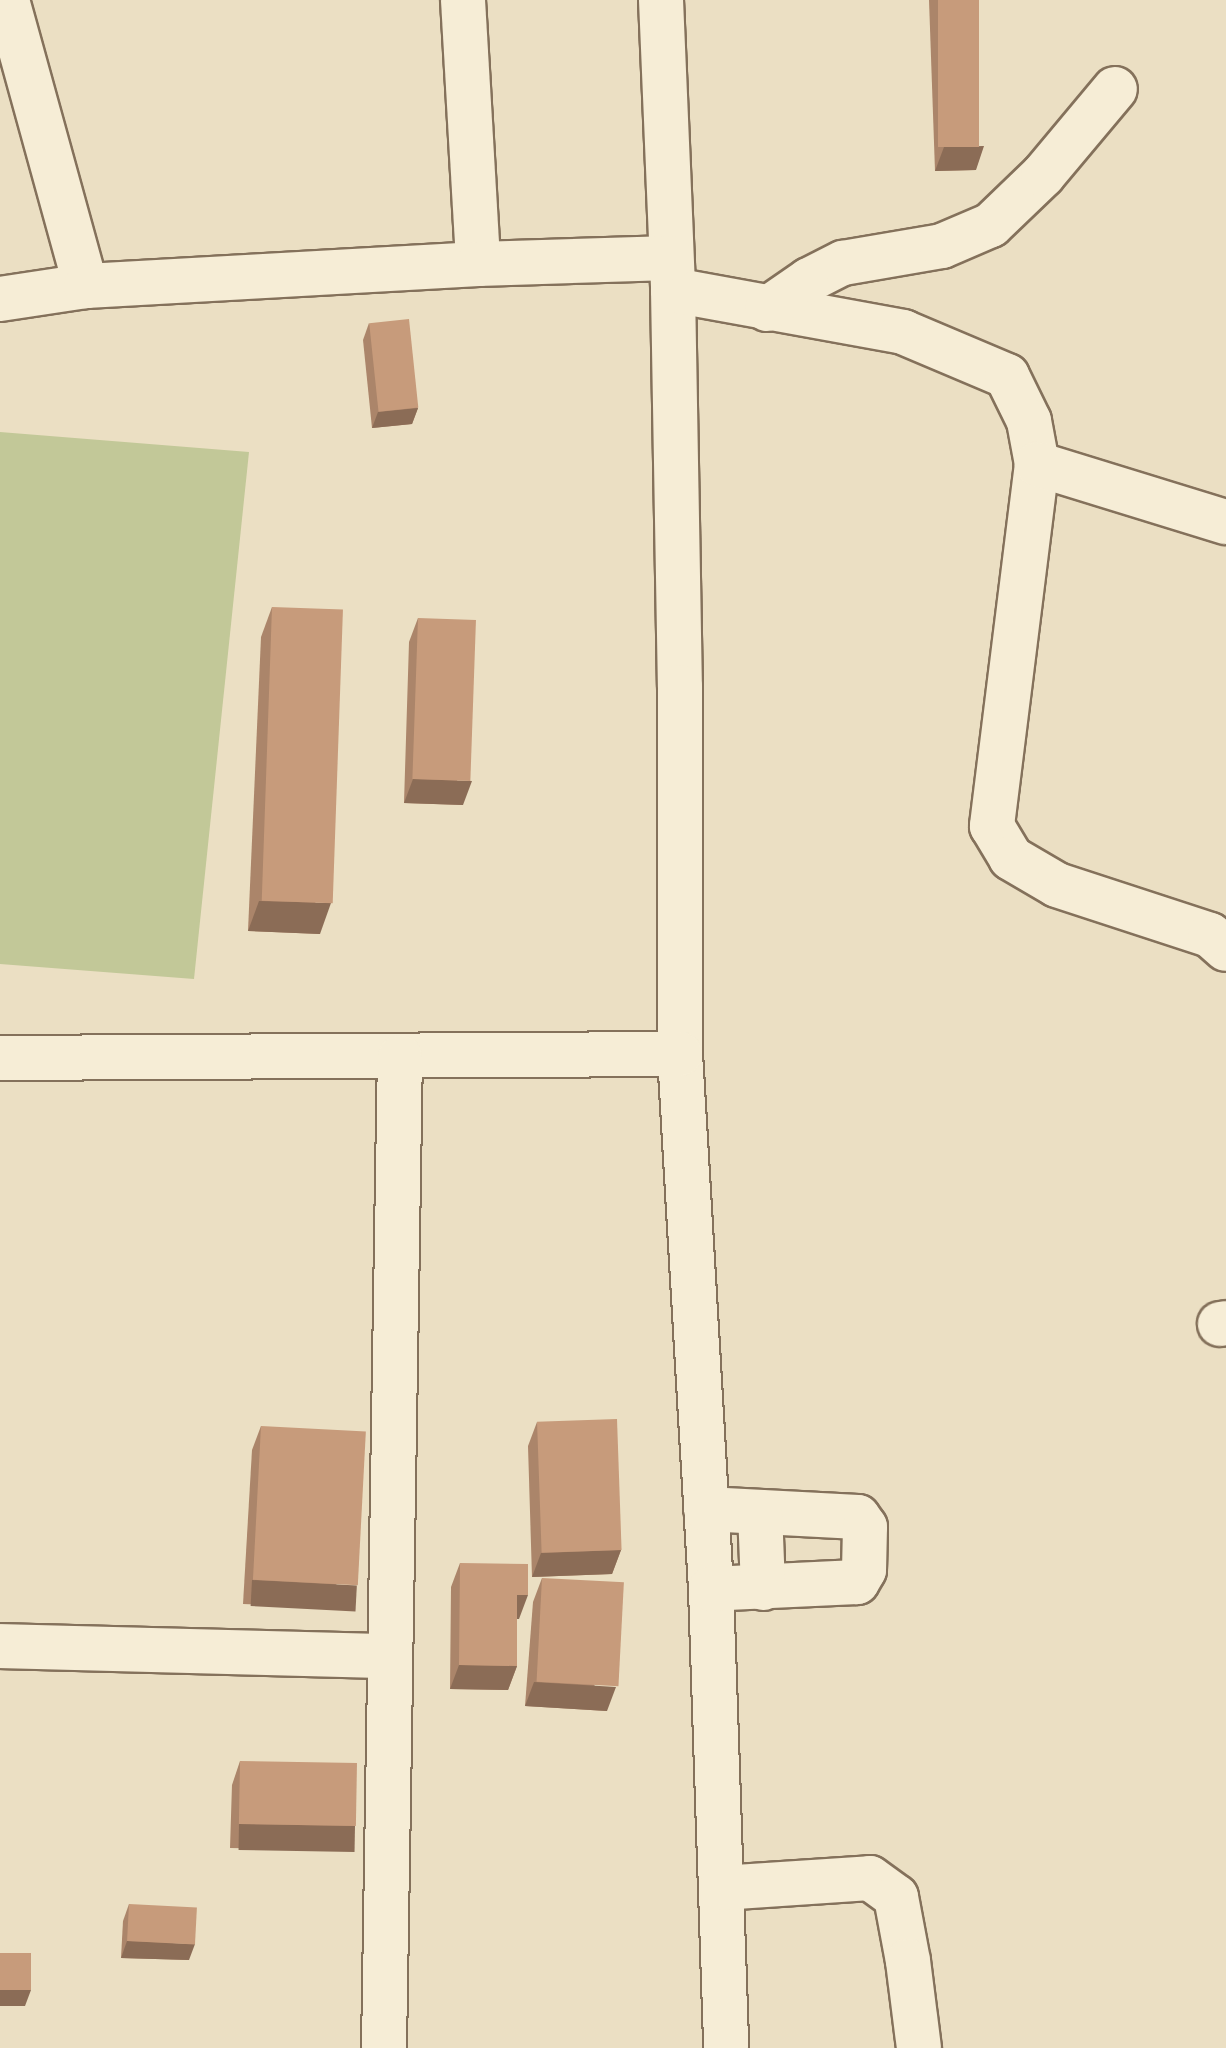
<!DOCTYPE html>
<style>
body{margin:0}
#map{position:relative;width:1226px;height:2048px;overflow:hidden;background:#ebdfc3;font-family:"Times New Roman",serif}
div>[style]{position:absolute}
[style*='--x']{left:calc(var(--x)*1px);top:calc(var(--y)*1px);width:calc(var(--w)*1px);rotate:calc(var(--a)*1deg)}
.green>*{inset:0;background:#c2c898}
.roads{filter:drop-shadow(2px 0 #84715b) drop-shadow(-2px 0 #84715b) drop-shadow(0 2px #84715b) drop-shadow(0 -2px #84715b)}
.minor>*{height:44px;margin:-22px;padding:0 22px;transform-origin:22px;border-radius:22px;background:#f6edd6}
.wall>*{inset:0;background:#ab856a}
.shaded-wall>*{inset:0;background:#8b6c56;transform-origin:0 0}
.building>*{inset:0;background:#c79b7b;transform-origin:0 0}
span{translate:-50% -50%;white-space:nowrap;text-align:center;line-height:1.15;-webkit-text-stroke:6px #f3ead2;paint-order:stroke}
</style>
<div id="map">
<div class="green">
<i style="clip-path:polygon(0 432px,249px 452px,194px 979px,0 964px)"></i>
</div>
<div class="roads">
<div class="minor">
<i style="--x:7;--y:0;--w:297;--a:74.6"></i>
<i style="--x:463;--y:0;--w:264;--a:86.7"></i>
<i style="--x:661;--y:0;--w:290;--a:87.6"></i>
<i style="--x:673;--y:290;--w:397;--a:89"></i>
<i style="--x:680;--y:687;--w:367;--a:90"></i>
<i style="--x:680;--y:1054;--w:536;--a:86.68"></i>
<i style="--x:711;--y:1589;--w:459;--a:88.1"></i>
<i style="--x:673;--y:290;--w:234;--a:10.3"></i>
<i style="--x:903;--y:332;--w:113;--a:22.9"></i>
<i style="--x:1007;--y:376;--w:50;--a:63.9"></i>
<i style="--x:1029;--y:421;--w:44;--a:79.5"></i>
<i style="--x:1037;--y:464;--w:365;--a:97.1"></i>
<i style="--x:992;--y:826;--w:37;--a:59"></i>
<i style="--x:1011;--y:858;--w:53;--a:30.4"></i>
<i style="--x:1057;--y:885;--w:161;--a:18.1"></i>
<i style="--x:1210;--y:935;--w:21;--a:41"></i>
<i style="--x:0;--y:299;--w:87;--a:-8.6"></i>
<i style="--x:86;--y:286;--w:393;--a:-3.2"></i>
<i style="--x:478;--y:264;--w:193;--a:-1.8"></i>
<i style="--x:767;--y:309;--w:51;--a:-34.6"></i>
<i style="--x:809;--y:280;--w:38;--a:-27"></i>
<i style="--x:843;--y:263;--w:100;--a:-9.7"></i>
<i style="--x:942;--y:246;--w:53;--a:-23.2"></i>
<i style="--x:991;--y:225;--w:72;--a:-43.9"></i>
<i style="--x:1043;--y:175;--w:112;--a:-50.1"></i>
<i style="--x:1037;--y:464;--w:198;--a:17.1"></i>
<i style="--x:0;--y:1058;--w:680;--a:-0.34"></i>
<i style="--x:1220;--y:1324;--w:6;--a:-9"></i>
<i style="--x:706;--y:1509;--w:152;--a:3"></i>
<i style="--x:858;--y:1517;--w:12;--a:55"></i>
<i style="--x:865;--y:1527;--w:43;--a:91.3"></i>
<i style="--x:864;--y:1570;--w:14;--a:120"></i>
<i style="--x:857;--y:1582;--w:146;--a:177.3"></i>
<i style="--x:760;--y:1512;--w:76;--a:87.7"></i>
<i style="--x:0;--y:1646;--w:388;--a:1.5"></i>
<i style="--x:721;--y:1888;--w:149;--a:-3.8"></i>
<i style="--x:870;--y:1878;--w:32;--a:36"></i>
<i style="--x:896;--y:1897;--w:65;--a:79.4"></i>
<i style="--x:908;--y:1961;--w:88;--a:82.8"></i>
<i style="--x:384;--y:2048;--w:991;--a:-89.08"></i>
</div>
</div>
<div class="wall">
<i style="clip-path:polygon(929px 0,979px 0,976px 170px,935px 171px)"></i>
<i style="clip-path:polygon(369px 323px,418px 408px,412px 424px,372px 428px,363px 340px)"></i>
<i style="clip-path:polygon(272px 607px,320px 934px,248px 931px,261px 637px)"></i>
<i style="clip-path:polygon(418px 618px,463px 805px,404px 803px,409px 642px)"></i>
<i style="clip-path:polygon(537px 1422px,621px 1550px,612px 1574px,532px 1577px,528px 1446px)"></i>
<i style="clip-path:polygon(261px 1426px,348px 1609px,243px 1604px,252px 1450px)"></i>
<i style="clip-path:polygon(460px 1563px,519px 1619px,517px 1619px,517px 1666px,508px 1690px,450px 1689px,451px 1587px)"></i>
<i style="clip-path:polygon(542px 1578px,607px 1711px,525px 1706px,533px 1602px)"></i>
<i style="clip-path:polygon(240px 1761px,355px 1826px,346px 1850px,230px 1848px,232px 1785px)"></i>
<i style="clip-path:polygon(129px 1904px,189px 1960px,121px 1958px,123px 1921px)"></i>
</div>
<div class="shaded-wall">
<i style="clip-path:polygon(984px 146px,976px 170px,935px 171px,944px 147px)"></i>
<i style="clip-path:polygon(418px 408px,412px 424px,372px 428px,378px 412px)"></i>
<i style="clip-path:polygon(413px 779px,472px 781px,463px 805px,404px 803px)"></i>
<i style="clip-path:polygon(259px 901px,331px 903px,320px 934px,248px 931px)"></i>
<i style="clip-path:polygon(621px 1550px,612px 1574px,532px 1577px,541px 1553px)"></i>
<i style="left:252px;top:1580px;width:105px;height:26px;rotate:3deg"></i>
<i style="clip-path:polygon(517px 1595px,528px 1595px,519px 1619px,509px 1619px)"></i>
<i style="clip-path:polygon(459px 1665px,517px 1666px,508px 1690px,450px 1689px)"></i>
<i style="clip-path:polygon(534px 1682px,616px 1687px,607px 1711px,525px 1706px)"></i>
<i style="left:239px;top:1824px;width:116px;height:26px;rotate:1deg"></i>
<i style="clip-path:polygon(127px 1941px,195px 1944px,189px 1960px,121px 1958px)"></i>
<i style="clip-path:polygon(0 1990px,31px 1990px,25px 2006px,0 2006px)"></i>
</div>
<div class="building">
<i style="left:938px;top:0;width:41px;height:147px"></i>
<i style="left:409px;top:319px;width:89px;height:40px;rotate:84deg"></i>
<i style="left:272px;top:607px;width:71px;height:294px;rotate:2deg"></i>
<i style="left:418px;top:618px;width:58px;height:161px;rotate:2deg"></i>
<i style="left:617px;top:1419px;width:131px;height:80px;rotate:88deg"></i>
<i style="left:261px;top:1426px;width:105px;height:154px;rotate:3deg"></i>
<i style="clip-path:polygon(460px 1563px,528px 1564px,528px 1595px,517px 1595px,517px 1666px,459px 1665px)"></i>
<i style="left:542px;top:1578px;width:82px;height:104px;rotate:3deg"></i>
<i style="left:240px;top:1761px;width:117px;height:63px;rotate:1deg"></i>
<i style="left:129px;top:1904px;width:68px;height:37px;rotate:3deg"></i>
<i style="left:0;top:1953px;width:31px;height:37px"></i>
</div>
</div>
